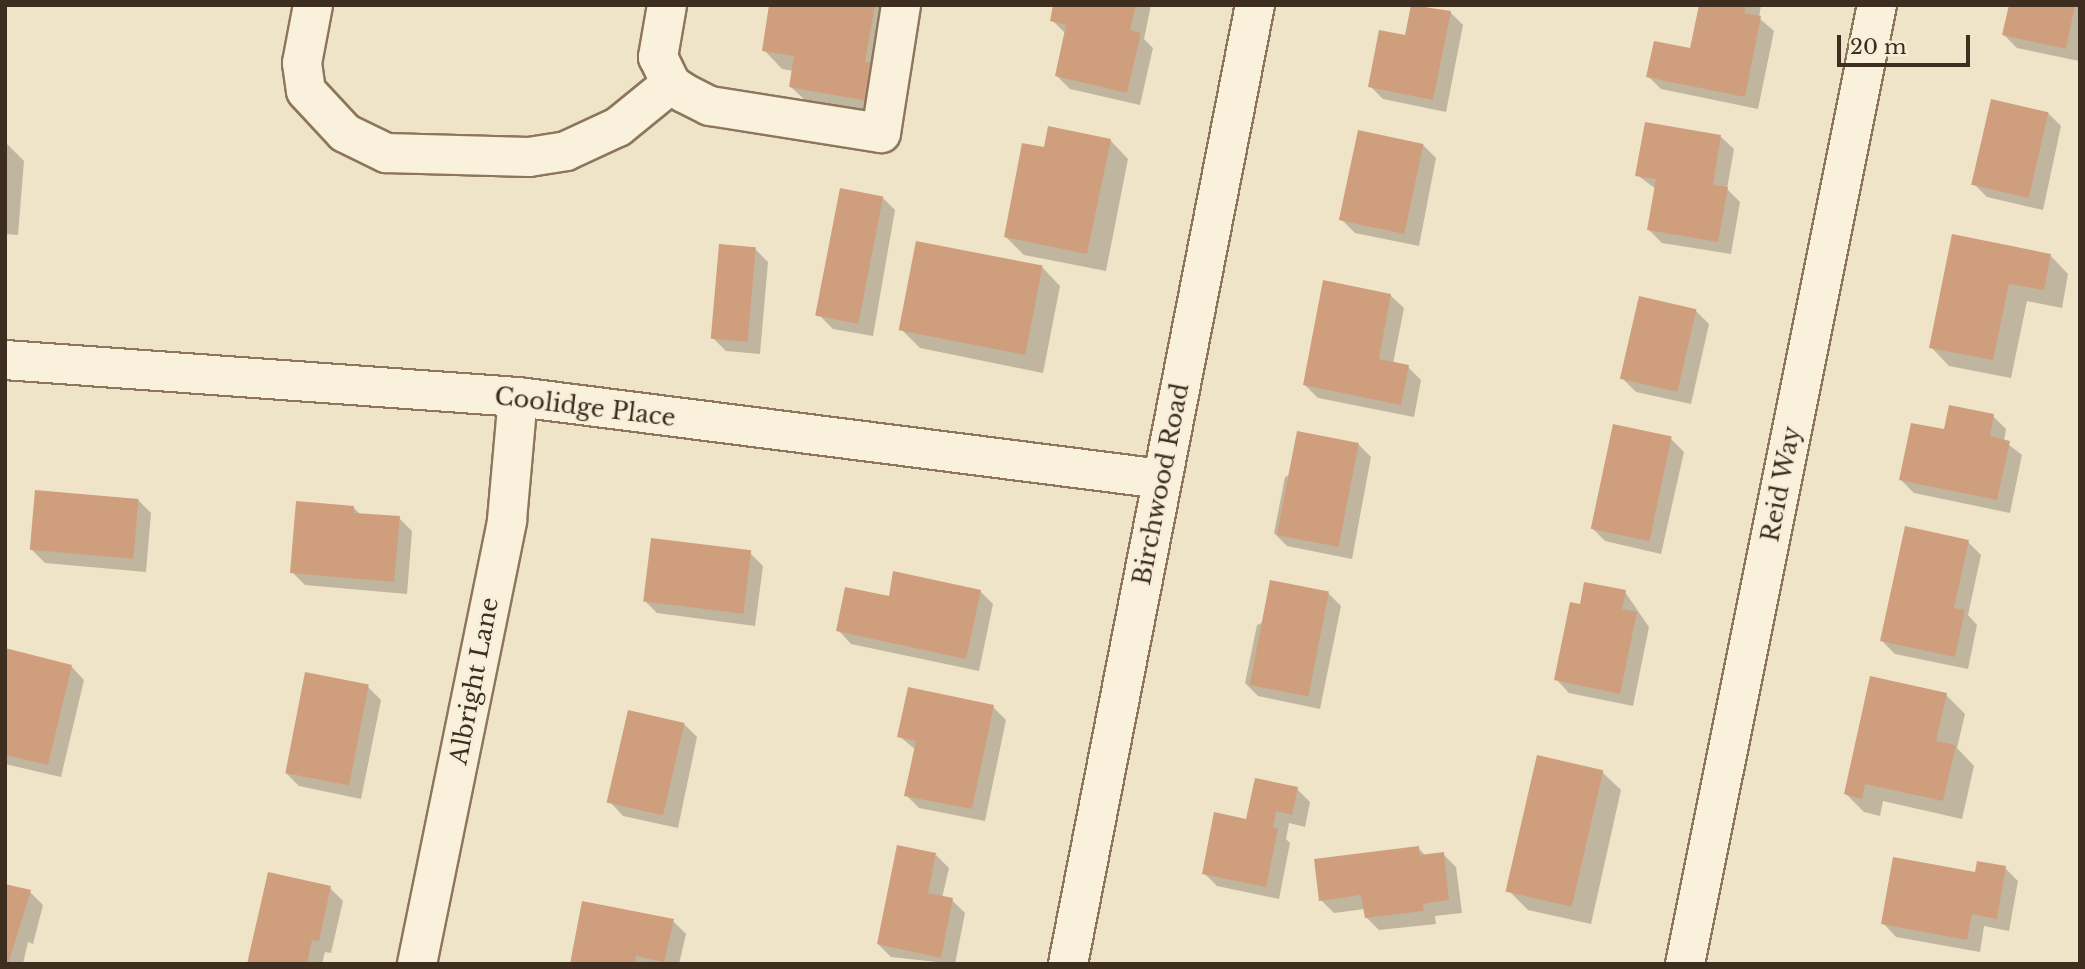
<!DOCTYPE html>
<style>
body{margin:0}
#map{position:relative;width:2085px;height:969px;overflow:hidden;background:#f0e4c8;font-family:"Libre Baskerville",serif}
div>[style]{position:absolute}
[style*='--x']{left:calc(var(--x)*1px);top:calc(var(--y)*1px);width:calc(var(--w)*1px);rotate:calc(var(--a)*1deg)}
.shadow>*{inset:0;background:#0003}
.building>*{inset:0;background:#cf9f7d;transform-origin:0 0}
.roads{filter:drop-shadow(2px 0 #8d765c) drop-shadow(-2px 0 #8d765c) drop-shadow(0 2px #8d765c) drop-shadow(0 -2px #8d765c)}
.minor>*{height:38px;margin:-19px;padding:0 19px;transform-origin:19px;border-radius:19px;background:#faf1dc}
span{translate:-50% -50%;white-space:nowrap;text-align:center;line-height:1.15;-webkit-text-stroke:5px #f7eed8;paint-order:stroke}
.street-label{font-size:24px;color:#3d2e20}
.frame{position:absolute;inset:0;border:7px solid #3d2e20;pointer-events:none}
.scale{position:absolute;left:1837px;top:35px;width:133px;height:32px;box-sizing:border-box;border:4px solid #3d2e20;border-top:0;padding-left:9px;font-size:21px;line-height:24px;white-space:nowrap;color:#3d2e20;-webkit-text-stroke:5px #f7eed8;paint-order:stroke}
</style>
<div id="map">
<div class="shadow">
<i style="clip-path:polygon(820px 5px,883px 5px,891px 119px,810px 105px,791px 87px,794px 71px,782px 69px,764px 50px)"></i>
<i style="clip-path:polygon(1055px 5px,1151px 5px,1144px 39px,1153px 48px,1140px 105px,1070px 89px,1057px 76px,1065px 33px,1052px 20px)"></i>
<i style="clip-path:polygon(1413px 5px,1450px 12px,1463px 25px,1446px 112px,1383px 99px,1370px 86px,1406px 37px)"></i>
<i style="clip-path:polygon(1700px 5px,1761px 5px,1759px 18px,1774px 31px,1758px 109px,1661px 89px,1648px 76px,1692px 50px)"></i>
<i style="clip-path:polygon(2011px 5px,2080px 5px,2079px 61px,2017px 48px,2004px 35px)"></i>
<i style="clip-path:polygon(2048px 113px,2061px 126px,2043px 210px,1987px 197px,1974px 184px)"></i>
<i style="clip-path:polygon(1720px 136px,1734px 149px,1727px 189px,1740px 202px,1731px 254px,1662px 243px,1649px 230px,1656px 189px,1637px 175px)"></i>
<i style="clip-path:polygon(1110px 140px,1128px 159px,1106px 271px,1024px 255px,1006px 237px)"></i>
<i style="clip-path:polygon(5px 142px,24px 161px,18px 235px,5px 234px)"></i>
<i style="clip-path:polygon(1423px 145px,1436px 158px,1419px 246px,1355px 233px,1342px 220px)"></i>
<i style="clip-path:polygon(882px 197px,895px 210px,873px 336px,833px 329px,820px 316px)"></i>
<i style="clip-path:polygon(1953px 236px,2050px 255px,2068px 274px,2062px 308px,2027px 301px,2011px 378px,1949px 366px,1931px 347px)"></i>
<i style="clip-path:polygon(755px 249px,768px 262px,760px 354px,726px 351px,713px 338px)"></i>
<i style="clip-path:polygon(1042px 267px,1060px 286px,1043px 373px,920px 348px,901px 329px)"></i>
<i style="clip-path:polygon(1390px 295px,1404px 308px,1393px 364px,1408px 367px,1421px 380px,1414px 417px,1318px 398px,1305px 385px)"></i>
<i style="clip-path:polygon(1696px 311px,1709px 324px,1691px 404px,1636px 392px,1623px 379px)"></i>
<i style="clip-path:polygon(1993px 416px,2006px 429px,2004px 441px,2022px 455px,2010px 513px,1914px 493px,1901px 480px,1945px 432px)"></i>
<i style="clip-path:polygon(1671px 439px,1684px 452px,1661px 554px,1605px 541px,1592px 528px)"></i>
<i style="clip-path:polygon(1358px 444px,1371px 457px,1352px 559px,1287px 546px,1274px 533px,1285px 477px)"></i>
<i style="clip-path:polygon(138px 500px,151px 513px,146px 572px,45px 563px,32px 550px)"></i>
<i style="clip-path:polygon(353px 507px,361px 515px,399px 518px,412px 531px,407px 594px,305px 585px,292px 572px)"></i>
<i style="clip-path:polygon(1968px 542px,1981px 555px,1968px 615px,1977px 625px,1968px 669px,1895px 654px,1882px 641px)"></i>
<i style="clip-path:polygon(750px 553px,763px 566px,755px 626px,657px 613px,644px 600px)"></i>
<i style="clip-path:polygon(980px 591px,993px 604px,979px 671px,851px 644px,838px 630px)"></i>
<i style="clip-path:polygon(1625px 592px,1649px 627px,1633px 706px,1569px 693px,1556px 679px,1581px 606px)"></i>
<i style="clip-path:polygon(1328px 593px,1341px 606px,1320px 709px,1258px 696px,1245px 683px,1257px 625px)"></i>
<i style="clip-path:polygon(5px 653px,71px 666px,84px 680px,61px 777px,5px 764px)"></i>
<i style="clip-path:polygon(368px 687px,381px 700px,361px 799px,299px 786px,286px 773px)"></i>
<i style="clip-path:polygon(1946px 695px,1965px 714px,1957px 748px,1974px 766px,1962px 819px,1883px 801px,1880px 816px,1864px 812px,1846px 794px)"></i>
<i style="clip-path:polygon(993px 707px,1006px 720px,985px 821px,919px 808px,906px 795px,916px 750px,899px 736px)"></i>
<i style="clip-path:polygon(684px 724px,697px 737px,678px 828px,623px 816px,610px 802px)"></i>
<i style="clip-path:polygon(1602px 772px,1621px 790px,1591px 924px,1528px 910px,1509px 891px)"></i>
<i style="clip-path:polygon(1297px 789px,1310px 802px,1305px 827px,1289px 823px,1286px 839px,1290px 843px,1279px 899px,1217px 886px,1204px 873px,1248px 821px)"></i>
<i style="clip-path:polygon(1418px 848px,1426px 856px,1443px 854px,1456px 867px,1462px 913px,1435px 916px,1436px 924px,1379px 930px,1366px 917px,1365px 909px,1334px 913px,1321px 900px)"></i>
<i style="clip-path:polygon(936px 855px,949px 868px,942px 898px,952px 900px,965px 913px,955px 964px,891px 957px,878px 944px)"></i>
<i style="clip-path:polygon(2005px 868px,2018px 881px,2009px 931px,1984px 926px,1980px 952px,1896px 937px,1883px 923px,1977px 874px)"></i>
<i style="clip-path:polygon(330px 888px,343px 901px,331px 953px,325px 952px,322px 964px,249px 964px)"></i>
<i style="clip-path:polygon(30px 892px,43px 905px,33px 944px,28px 942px,23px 964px,5px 964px)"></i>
<i style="clip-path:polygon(673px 921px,686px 934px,679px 964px,572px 964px)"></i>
</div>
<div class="building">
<i style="clip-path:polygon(769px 5px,875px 5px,865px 62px,879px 64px,873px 102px,789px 87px,794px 56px,762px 51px)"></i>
<i style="clip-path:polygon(1053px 5px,1136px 5px,1130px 30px,1141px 33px,1127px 93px,1055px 76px,1066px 25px,1050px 21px)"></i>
<i style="clip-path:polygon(1411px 5px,1451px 11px,1433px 100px,1368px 87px,1379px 30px,1405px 35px)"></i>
<i style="clip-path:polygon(1699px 5px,1746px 5px,1744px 13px,1761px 16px,1745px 97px,1646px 77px,1654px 41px,1690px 48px)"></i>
<i style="clip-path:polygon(2009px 5px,2075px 5px,2066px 49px,2002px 35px)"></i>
<i style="left:1991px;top:99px;width:59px;height:88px;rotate:13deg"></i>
<i style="clip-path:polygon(1645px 122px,1721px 135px,1713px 185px,1728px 187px,1718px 242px,1647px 230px,1656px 179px,1635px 176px)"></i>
<i style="clip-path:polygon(1048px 126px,1111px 139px,1087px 254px,1004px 237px,1022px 143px,1044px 147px)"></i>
<i style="left:1358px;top:130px;width:67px;height:92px;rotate:12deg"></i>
<i style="left:840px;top:188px;width:44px;height:130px;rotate:11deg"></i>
<i style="clip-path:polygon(1952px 234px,2051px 254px,2044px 290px,2009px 284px,1993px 360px,1929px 348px)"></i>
<i style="left:916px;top:241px;width:129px;height:91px;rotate:11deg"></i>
<i style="left:719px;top:244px;width:37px;height:95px;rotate:5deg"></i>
<i style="clip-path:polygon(1323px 280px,1391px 294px,1379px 359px,1409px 365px,1401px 405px,1303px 385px)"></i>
<i style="left:1639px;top:296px;width:59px;height:85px;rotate:13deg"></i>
<i style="clip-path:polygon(1949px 405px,1994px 414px,1990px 436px,2010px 441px,1997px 500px,1899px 480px,1911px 423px,1944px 429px)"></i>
<i style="left:1613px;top:424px;width:60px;height:107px;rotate:12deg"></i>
<i style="left:1297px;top:431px;width:63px;height:106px;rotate:11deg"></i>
<i style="left:35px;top:490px;width:104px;height:60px;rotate:5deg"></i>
<i style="clip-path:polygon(296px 501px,354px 506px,354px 513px,400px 516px,394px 582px,290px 573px)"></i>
<i style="clip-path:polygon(1905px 526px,1969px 540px,1954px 608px,1965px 610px,1955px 657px,1880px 641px)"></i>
<i style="left:651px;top:538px;width:101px;height:64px;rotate:7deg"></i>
<i style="clip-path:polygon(893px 571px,981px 590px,966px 659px,836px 631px,845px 587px,889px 596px)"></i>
<i style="left:1270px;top:580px;width:60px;height:107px;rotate:11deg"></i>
<i style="clip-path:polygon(1584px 582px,1626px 590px,1622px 609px,1637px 612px,1620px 694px,1554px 680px,1570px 602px,1580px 604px)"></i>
<i style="clip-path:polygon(5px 648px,72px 665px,48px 765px,5px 755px)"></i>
<i style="left:305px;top:672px;width:65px;height:103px;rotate:11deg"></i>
<i style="clip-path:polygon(1870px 676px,1947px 693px,1936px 741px,1956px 745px,1943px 801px,1865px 784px,1862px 799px,1844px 794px)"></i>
<i style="clip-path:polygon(908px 687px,994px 705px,972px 809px,904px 796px,916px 741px,897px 737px)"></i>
<i style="left:628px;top:710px;width:58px;height:95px;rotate:13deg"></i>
<i style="left:1537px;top:755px;width:68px;height:140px;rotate:13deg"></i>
<i style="clip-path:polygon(1255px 778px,1298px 787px,1292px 815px,1276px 811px,1273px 827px,1278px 829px,1266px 887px,1202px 874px,1214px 812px,1246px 819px)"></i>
<i style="clip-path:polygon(897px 845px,936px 853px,928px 893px,953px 898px,941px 958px,877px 944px)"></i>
<i style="clip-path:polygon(1419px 846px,1420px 855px,1444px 852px,1449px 900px,1423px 904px,1424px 911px,1365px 918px,1361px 895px,1319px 901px,1314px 859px)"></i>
<i style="clip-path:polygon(1893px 857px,1975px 872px,1977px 861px,2006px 866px,1997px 919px,1972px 914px,1967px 940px,1881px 924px)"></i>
<i style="clip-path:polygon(268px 872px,331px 886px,319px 941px,312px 940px,307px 964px,247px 964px)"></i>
<i style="clip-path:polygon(5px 884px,31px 890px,8px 964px,5px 964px)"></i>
<i style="clip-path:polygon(582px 901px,674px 919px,664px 962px,636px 956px,635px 964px,570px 964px)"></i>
</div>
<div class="roads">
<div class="minor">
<i style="--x:313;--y:5;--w:59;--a:100.7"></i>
<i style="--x:302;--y:63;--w:28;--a:82"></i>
<i style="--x:306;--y:91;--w:57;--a:47.1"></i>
<i style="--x:345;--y:133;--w:46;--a:26"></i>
<i style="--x:386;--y:153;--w:143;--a:1.6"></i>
<i style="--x:529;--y:157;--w:37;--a:-9"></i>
<i style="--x:566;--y:151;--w:57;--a:-24.8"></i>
<i style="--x:618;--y:127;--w:68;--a:-39.1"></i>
<i style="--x:667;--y:5;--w:53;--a:99.8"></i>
<i style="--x:658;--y:57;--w:30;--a:64"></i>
<i style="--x:671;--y:84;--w:16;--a:35"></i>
<i style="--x:684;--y:93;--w:29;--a:27"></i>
<i style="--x:710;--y:106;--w:173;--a:9"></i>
<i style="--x:881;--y:133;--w:130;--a:-81.1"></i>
<i style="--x:5;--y:360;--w:514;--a:4.13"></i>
<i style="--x:518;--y:397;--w:649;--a:7.26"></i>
<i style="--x:417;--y:964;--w:453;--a:-78.5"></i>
<i style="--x:507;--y:520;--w:123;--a:-84.9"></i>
<i style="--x:1068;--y:964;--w:977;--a:-78.97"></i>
<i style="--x:1685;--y:964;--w:978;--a:-78.68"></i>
</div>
</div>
<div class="street-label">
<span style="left:585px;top:407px;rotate:7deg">Coolidge Place</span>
<span style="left:1161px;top:484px;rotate:-79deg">Birchwood Road</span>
<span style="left:1781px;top:484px;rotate:-79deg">Reid Way</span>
<span style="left:474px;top:681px;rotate:-79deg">Albright Lane</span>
</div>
<div class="frame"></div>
<div class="scale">20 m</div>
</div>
